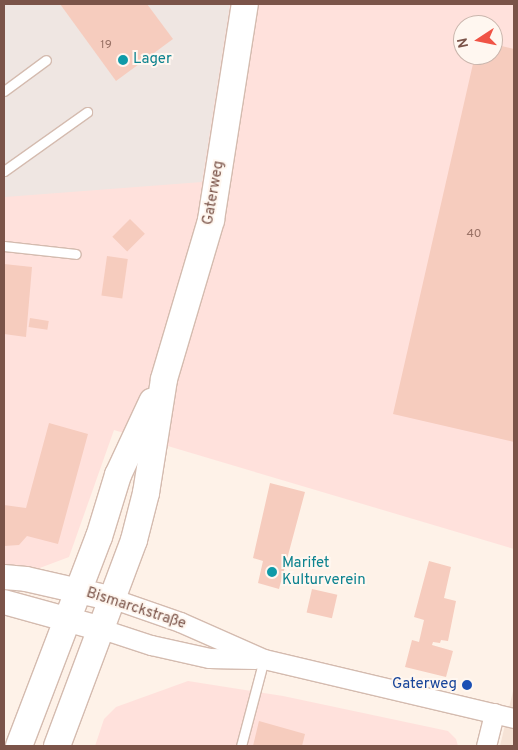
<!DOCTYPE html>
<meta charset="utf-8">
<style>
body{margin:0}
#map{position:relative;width:518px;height:750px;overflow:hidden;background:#fef2e8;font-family:Overpass,sans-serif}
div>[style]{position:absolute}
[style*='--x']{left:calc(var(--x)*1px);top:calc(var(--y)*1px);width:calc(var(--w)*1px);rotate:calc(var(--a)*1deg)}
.residential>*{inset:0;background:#f6e3d6}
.commercial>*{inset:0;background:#ffe1dc}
.industrial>*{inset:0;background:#efe6e2}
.building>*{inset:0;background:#f6ccbe;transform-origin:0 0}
.roads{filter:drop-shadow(1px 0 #d4bbaf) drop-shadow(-1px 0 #d4bbaf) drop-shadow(0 1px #d4bbaf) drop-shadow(0 -1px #d4bbaf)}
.service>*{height:9px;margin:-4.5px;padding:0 4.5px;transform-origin:4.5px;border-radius:4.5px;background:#fff}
.minor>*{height:19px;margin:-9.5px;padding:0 9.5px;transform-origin:9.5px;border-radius:9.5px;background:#fff}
.tertiary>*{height:24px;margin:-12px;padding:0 12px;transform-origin:12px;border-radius:12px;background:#fff}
.secondary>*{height:26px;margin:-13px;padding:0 13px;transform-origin:13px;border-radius:13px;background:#fff}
.dots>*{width:14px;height:14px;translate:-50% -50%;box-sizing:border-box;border:2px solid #fff7f0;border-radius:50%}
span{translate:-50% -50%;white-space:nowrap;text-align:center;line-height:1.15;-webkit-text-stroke:4px #fff7f0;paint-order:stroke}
.number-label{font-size:12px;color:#9a7266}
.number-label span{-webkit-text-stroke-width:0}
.culture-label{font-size:15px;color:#0d838f}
.left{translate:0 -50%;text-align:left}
.street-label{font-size:15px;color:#7b5449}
.transit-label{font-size:15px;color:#164399}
.right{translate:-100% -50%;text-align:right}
.frame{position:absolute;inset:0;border:5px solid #7b5449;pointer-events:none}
.north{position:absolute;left:453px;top:15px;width:50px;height:50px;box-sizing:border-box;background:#fff7f0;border:1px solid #cab6ad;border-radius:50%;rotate:259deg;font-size:14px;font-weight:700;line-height:20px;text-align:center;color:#7b5449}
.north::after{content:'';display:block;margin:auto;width:18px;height:22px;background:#f05345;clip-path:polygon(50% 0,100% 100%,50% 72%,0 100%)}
</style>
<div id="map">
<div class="residential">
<i style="clip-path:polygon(514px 687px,514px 746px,500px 746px)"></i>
</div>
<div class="commercial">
<i style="clip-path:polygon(evenodd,4px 4px,514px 4px,514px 549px,114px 430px,69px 557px,37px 569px,4px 566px,4px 4px,463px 25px,493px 25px,493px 55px,463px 55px,463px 25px)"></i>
<i style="clip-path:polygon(188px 681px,283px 696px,448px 731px,456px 739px,458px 746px,95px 746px,104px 719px,116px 707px)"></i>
</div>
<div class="industrial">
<i style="clip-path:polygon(4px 4px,230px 4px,202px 182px,5px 197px)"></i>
</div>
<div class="building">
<i style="clip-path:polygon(60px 4px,147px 4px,173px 39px,116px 81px)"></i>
<i style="clip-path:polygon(493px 44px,514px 49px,514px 442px,393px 414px,475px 55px,493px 55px)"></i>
<i style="left:130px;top:219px;width:21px;height:25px;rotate:45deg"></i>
<i style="left:107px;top:256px;width:21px;height:40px;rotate:8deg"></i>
<i style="clip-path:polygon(4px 264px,32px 267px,26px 337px,4px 334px)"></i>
<i style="left:30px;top:318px;width:19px;height:9px;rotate:9deg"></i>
<i style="clip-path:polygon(49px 423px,88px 434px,58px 544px,27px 536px,19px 545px,4px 546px,4px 505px,26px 508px)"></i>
<i style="clip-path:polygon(270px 483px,305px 492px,279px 589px,258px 583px,263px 561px,253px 558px)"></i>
<i style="clip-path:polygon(429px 561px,451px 567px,444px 598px,456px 601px,448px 641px,441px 640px,440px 643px,433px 642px,432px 645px,453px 651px,446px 677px,405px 667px,412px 640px,419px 642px,424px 620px,414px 617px)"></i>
<i style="left:312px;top:589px;width:26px;height:24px;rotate:13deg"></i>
<i style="clip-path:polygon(259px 721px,305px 734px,302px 746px,253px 746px)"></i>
</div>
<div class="roads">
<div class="service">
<i style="--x:4;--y:91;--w:52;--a:-36.4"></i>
<i style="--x:4;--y:171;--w:102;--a:-35.4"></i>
<i style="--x:4;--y:246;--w:72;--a:6.3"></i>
<i style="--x:241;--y:746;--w:90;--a:-75.2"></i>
</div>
<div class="minor">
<i style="--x:114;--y:599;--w:70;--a:19.2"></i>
<i style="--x:180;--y:622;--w:92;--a:23.8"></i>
<i style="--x:264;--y:659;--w:257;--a:13.3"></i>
<i style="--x:102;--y:629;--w:52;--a:18.1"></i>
<i style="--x:151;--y:645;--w:59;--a:12.6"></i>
<i style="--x:209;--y:658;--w:46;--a:1.2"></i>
<i style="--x:486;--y:746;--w:34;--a:-76"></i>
</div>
<div class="tertiary">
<i style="--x:4;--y:577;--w:22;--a:5"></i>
<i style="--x:26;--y:579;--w:90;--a:12.8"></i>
<i style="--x:4;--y:602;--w:102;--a:15.4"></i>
</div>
<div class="secondary">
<i style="--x:19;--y:746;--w:224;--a:-69.1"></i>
<i style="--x:99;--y:537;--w:65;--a:-73"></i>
<i style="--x:118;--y:475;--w:81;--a:-65"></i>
<i style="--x:57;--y:746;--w:220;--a:-69.5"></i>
<i style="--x:134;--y:540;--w:49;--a:-75.7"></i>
<i style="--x:146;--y:493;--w:115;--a:-81"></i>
<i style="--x:164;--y:379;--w:166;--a:-73.5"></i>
<i style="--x:211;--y:220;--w:219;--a:-81.1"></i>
</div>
</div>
<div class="dots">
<i style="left:123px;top:60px;background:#0f9aa8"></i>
<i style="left:272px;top:572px;background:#0f9aa8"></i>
<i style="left:467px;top:685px;background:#1a4fb4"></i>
</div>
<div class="number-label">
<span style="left:106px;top:46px">19</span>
<span style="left:474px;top:235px">40</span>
</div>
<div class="culture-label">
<span class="left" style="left:133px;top:60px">Lager</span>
<span class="left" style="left:282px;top:572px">Marifet<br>Kulturverein</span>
</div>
<div class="street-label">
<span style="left:214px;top:193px;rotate:-80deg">Gaterweg</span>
<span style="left:136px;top:609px;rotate:18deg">Bismarckstraße</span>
</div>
<div class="transit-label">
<span class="right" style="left:457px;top:685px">Gaterweg</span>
</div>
<div class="frame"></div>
<div class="north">N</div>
</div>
